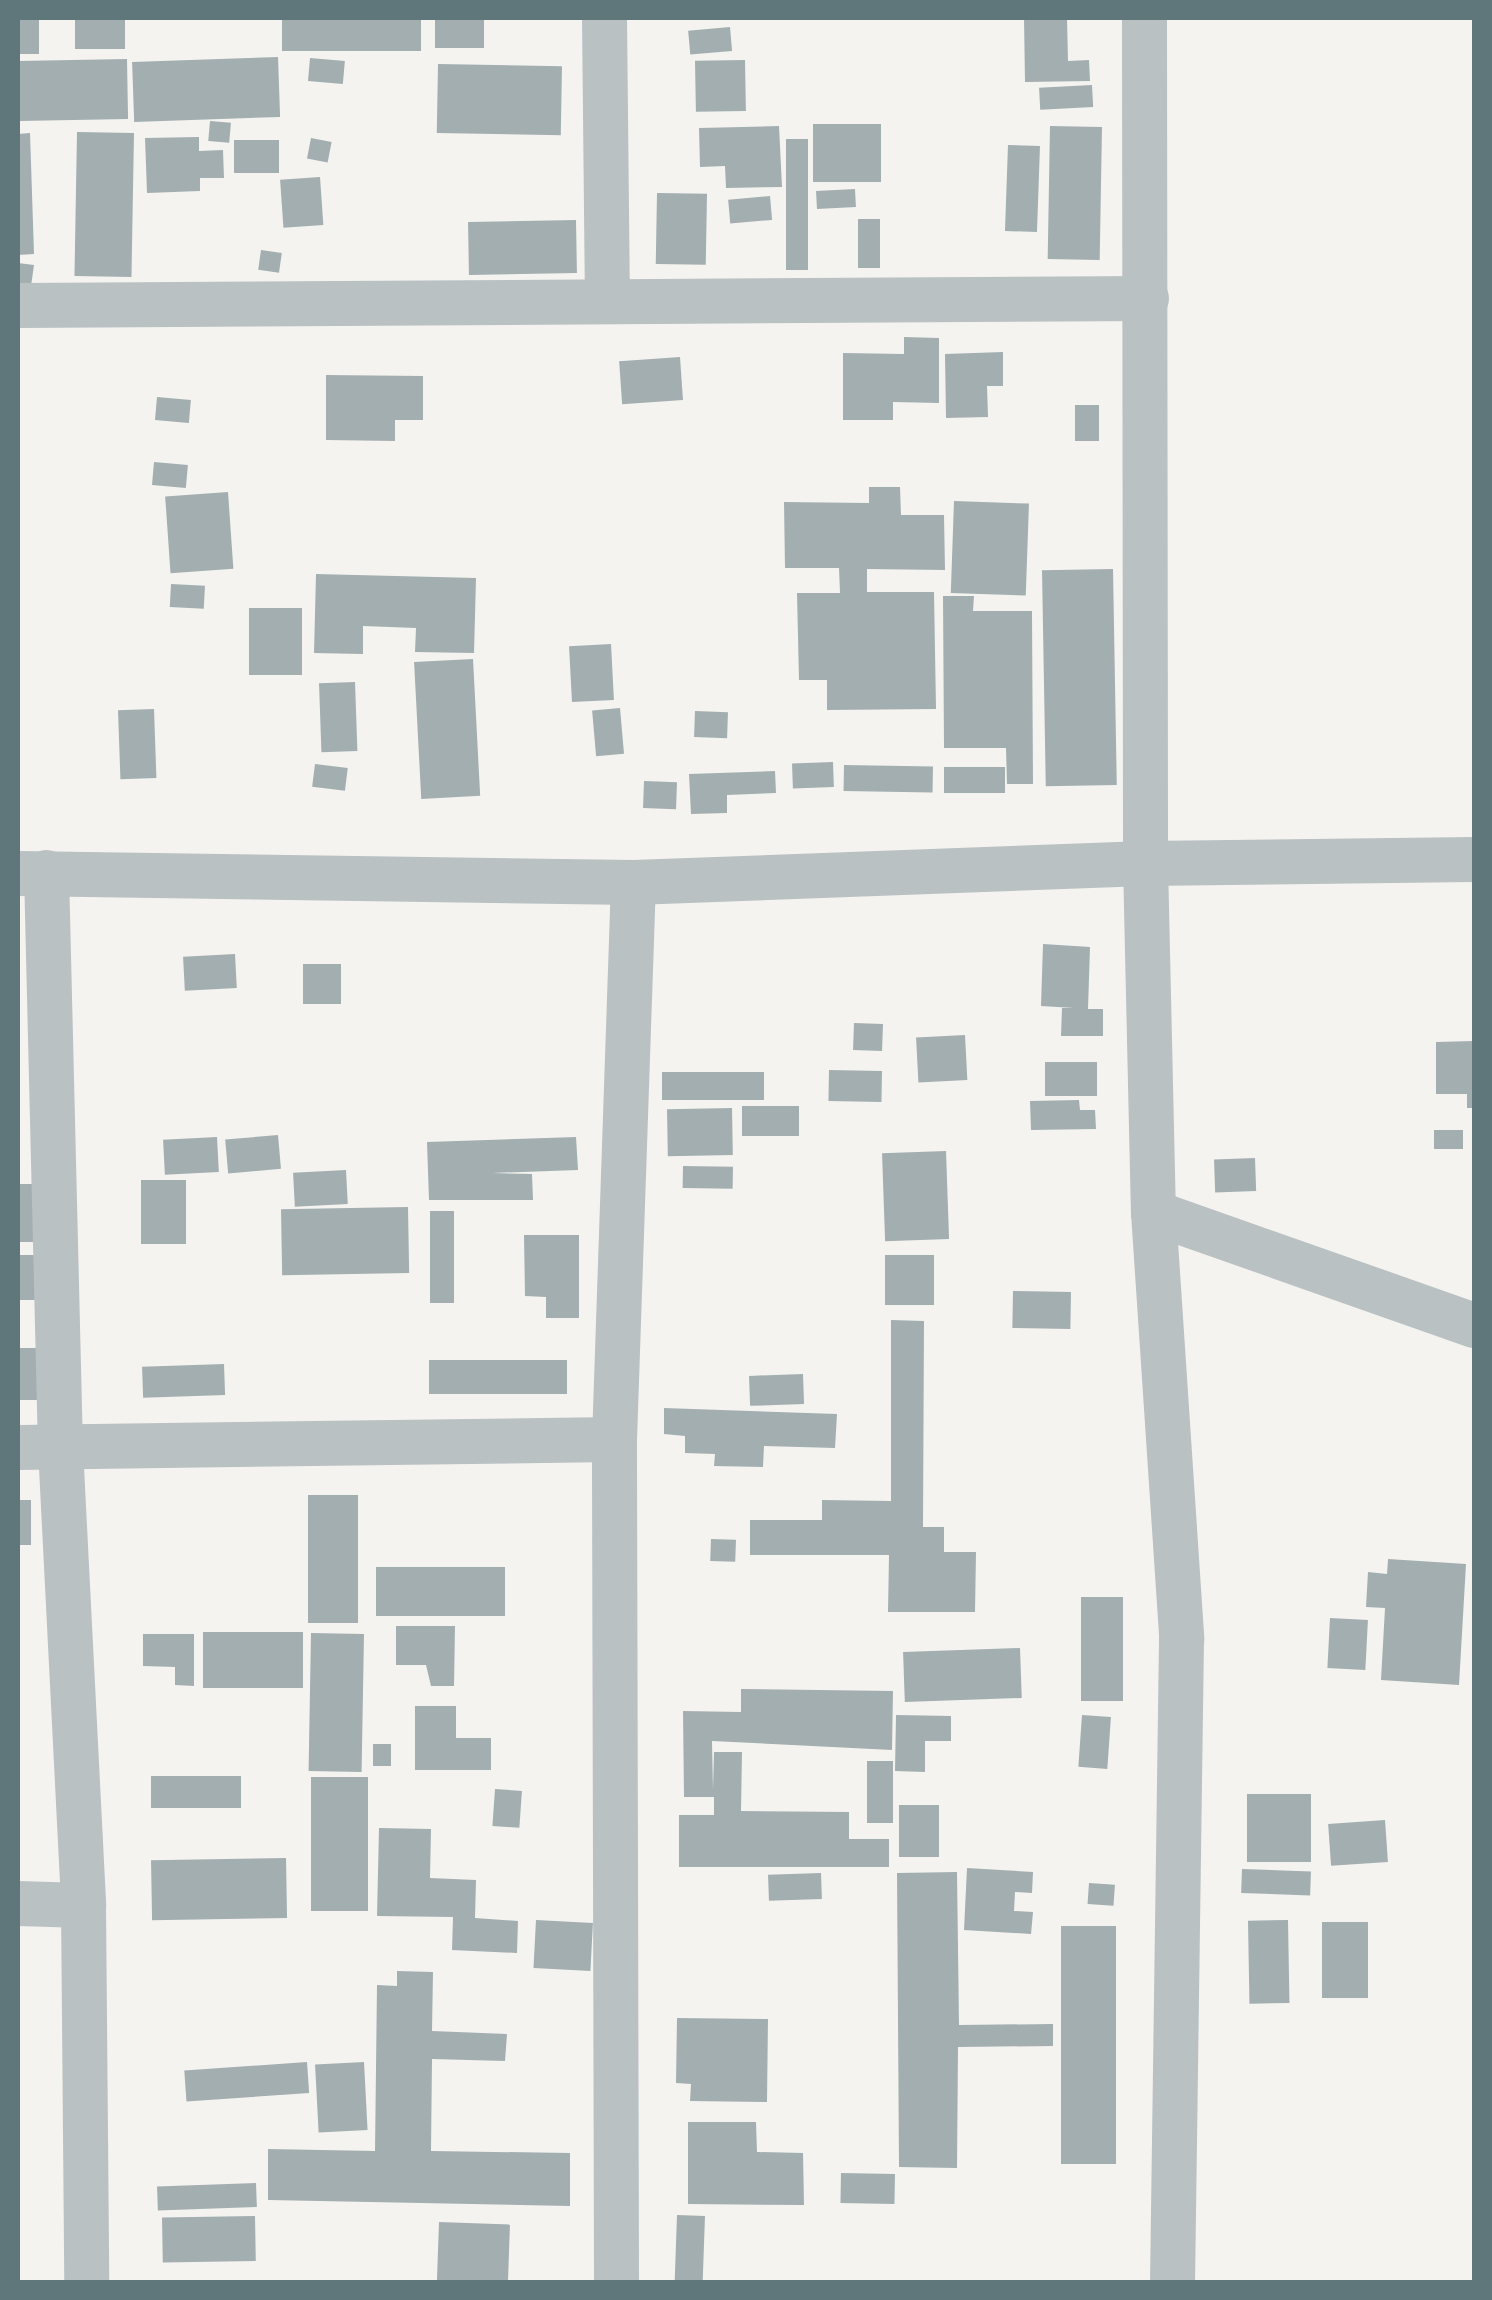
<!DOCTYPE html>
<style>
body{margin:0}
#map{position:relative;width:1492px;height:2300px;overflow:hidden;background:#f4f3ef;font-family:"DM Sans",sans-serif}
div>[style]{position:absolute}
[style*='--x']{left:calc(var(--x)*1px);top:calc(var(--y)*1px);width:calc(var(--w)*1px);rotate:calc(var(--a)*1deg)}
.building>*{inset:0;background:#a3aeb1;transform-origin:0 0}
.street>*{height:45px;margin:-22.5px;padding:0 22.5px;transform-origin:22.5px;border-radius:22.5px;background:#bac1c3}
span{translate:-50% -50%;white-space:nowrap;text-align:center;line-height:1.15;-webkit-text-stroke:10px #fff;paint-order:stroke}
.frame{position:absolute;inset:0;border:20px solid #5f767b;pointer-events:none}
</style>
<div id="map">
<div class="building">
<i style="left:18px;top:18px;width:21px;height:36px"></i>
<i style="left:75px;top:18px;width:50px;height:31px"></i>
<i style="left:282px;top:18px;width:139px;height:33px"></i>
<i style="left:435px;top:18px;width:49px;height:30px"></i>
<i style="clip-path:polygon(1024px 18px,1067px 18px,1068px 61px,1089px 60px,1090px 81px,1025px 82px)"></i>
<i style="left:730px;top:27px;width:24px;height:42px;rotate:85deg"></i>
<i style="left:278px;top:57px;width:60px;height:146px;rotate:88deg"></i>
<i style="left:310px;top:58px;width:35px;height:23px;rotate:5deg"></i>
<i style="left:127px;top:59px;width:60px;height:109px;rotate:89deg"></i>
<i style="left:745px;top:60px;width:51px;height:50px;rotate:89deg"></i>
<i style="left:438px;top:64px;width:124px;height:69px;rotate:1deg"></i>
<i style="left:1092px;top:85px;width:22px;height:53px;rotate:87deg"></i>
<i style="left:210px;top:121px;width:21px;height:20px;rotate:5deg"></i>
<i style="left:813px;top:124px;width:68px;height:58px"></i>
<i style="clip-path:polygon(779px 126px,782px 187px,726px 188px,725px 166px,700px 167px,699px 128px)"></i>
<i style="left:1050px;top:126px;width:52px;height:133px;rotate:1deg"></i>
<i style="left:77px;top:132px;width:57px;height:144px;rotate:1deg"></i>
<i style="clip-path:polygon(30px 133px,34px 254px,18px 255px,18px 134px)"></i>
<i style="clip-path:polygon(199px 137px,199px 151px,223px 150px,224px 178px,200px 178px,200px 191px,147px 193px,145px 138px)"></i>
<i style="left:311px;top:138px;width:21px;height:21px;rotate:11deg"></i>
<i style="left:786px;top:139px;width:22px;height:131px"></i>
<i style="left:234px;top:140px;width:45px;height:33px"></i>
<i style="left:1008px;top:145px;width:32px;height:86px;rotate:2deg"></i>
<i style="left:320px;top:177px;width:48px;height:40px;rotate:86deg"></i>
<i style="left:855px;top:189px;width:18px;height:39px;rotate:87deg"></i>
<i style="left:657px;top:193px;width:50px;height:71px;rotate:1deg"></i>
<i style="left:770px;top:196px;width:24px;height:42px;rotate:85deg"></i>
<i style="left:880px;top:219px;width:49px;height:22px;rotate:90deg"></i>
<i style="left:576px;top:220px;width:53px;height:108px;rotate:89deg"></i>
<i style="left:261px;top:250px;width:21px;height:20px;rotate:8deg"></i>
<i style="clip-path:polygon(18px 263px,34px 265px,31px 286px,18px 283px)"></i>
<i style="clip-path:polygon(904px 337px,939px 338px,939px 403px,893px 402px,893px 420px,843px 420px,843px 353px,904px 354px)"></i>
<i style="clip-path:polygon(1003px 352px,1003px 386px,987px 386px,988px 417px,946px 418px,945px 354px)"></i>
<i style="left:680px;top:357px;width:43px;height:61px;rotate:86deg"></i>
<i style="clip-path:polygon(326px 375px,423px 376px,423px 420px,395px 420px,395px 441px,326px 440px)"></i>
<i style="left:157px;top:397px;width:34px;height:23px;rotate:5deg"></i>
<i style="left:1075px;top:405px;width:24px;height:36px"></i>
<i style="left:154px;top:462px;width:34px;height:23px;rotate:5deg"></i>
<i style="clip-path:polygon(869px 487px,900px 487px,901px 515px,944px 515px,945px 570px,867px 569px,867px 592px,934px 592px,936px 709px,827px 710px,827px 680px,799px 680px,797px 593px,840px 593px,839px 568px,785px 568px,784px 502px,869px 503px)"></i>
<i style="left:228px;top:492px;width:77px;height:63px;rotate:86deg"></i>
<i style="left:954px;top:501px;width:75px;height:92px;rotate:2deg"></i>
<i style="left:1113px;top:569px;width:216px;height:71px;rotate:89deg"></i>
<i style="clip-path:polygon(316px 574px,476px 578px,474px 653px,415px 652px,416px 628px,363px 626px,363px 654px,314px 653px)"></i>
<i style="left:171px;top:584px;width:34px;height:23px;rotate:3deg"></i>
<i style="clip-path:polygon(943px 596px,974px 596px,973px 611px,1032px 611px,1033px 784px,1007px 784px,1006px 748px,944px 748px)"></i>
<i style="left:249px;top:608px;width:53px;height:67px"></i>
<i style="left:611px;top:644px;width:56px;height:42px;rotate:87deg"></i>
<i style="left:473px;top:659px;width:137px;height:59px;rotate:87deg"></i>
<i style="left:355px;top:682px;width:69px;height:36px;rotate:88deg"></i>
<i style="left:620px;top:708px;width:46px;height:28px;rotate:85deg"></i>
<i style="left:154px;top:709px;width:69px;height:36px;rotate:88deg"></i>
<i style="left:695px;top:711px;width:33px;height:26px;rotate:2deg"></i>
<i style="left:833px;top:762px;width:25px;height:41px;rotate:88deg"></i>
<i style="left:315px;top:764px;width:33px;height:23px;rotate:7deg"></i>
<i style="left:844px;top:765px;width:89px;height:26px;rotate:1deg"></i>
<i style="left:944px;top:767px;width:61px;height:26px"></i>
<i style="clip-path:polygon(775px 771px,776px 793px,727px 795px,727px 813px,691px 814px,689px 774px)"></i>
<i style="left:644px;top:781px;width:33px;height:27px;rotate:2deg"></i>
<i style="clip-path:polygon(1043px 944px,1090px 947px,1088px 1009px,1103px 1009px,1103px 1036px,1061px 1036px,1062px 1008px,1074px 1008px,1041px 1006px)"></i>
<i style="left:235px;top:954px;width:34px;height:52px;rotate:87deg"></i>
<i style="left:341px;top:964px;width:40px;height:38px;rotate:90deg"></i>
<i style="left:854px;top:1023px;width:29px;height:27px;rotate:2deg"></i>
<i style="left:965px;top:1035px;width:45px;height:49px;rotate:87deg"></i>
<i style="clip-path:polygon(1474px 1041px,1474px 1108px,1467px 1108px,1467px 1094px,1436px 1094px,1436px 1042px)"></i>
<i style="left:1045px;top:1062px;width:52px;height:34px"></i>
<i style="left:829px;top:1070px;width:53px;height:31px;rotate:1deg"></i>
<i style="left:662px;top:1072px;width:102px;height:28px"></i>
<i style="clip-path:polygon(1079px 1100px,1080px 1110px,1095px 1110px,1096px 1129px,1031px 1130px,1030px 1101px)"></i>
<i style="left:742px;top:1106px;width:57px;height:30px"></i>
<i style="left:732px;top:1108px;width:47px;height:65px;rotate:89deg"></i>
<i style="left:1434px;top:1130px;width:29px;height:19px"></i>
<i style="left:278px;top:1135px;width:34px;height:53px;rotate:85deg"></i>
<i style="left:217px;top:1137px;width:35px;height:54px;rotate:87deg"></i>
<i style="clip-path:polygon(576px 1137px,578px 1170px,492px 1173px,532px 1174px,533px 1200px,429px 1200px,427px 1142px)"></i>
<i style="left:946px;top:1151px;width:88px;height:64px;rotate:88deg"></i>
<i style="left:1255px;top:1158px;width:33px;height:41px;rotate:88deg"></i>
<i style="left:683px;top:1166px;width:50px;height:22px;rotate:1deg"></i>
<i style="left:346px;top:1170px;width:34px;height:53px;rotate:87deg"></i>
<i style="left:141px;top:1180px;width:45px;height:64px"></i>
<i style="left:18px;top:1184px;width:17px;height:58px"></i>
<i style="left:408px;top:1207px;width:66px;height:127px;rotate:89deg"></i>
<i style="left:430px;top:1211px;width:24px;height:92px"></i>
<i style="clip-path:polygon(524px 1235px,579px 1235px,579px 1318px,546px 1318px,546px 1297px,525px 1296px)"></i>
<i style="left:18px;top:1255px;width:19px;height:45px"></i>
<i style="left:885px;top:1255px;width:49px;height:50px"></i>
<i style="left:1013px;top:1291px;width:58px;height:37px;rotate:1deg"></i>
<i style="clip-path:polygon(891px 1320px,924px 1321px,923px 1527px,944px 1527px,944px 1552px,976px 1552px,975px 1612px,888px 1612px,889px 1555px,750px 1555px,750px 1520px,822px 1520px,822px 1500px,891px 1501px)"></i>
<i style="left:18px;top:1348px;width:22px;height:52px"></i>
<i style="left:429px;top:1360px;width:138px;height:34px"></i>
<i style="left:224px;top:1364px;width:31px;height:82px;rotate:88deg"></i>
<i style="left:803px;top:1374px;width:30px;height:54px;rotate:88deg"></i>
<i style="clip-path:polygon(664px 1408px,837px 1414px,835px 1448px,764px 1446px,763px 1467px,714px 1466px,715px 1454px,685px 1453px,685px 1436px,664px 1434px)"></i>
<i style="left:308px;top:1495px;width:50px;height:128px"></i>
<i style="left:18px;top:1500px;width:13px;height:45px"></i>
<i style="left:711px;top:1539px;width:25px;height:22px;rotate:2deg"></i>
<i style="clip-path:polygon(1388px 1559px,1466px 1564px,1459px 1685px,1381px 1680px,1385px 1608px,1366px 1607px,1368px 1572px,1387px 1574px)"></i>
<i style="left:376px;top:1567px;width:129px;height:49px"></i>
<i style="left:1081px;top:1597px;width:42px;height:104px"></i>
<i style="left:1330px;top:1618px;width:38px;height:50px;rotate:3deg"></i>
<i style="clip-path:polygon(396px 1626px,455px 1626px,454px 1686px,431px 1686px,426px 1665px,396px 1665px)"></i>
<i style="left:303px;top:1632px;width:56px;height:100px;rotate:90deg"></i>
<i style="left:311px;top:1633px;width:53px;height:138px;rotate:1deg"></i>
<i style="clip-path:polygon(143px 1634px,194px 1634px,194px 1686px,175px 1685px,175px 1667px,143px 1666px)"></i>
<i style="left:1020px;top:1648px;width:50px;height:117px;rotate:88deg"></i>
<i style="clip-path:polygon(741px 1689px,893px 1691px,892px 1750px,712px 1741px,713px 1790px,714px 1752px,742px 1752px,741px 1811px,849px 1812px,849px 1839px,889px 1839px,889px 1867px,679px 1867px,679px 1815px,714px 1815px,714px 1797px,684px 1797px,683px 1711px,741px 1712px)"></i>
<i style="clip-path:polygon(415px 1706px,456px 1706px,456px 1738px,491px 1738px,491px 1770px,415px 1770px)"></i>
<i style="clip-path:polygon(896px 1715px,951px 1716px,951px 1741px,925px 1741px,925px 1772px,895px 1771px)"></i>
<i style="left:1082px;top:1715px;width:29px;height:52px;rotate:4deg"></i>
<i style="left:373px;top:1744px;width:18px;height:22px"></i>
<i style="left:867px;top:1761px;width:26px;height:62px"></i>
<i style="left:241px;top:1776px;width:32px;height:90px;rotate:90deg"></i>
<i style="left:311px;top:1777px;width:57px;height:134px"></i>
<i style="left:495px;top:1789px;width:27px;height:37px;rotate:4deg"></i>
<i style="left:1311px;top:1794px;width:68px;height:64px;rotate:90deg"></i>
<i style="left:899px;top:1805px;width:40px;height:52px"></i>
<i style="left:1385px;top:1820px;width:42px;height:57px;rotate:86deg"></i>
<i style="clip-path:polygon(379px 1828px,431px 1829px,430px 1878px,476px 1880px,475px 1918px,518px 1921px,517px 1953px,452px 1950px,453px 1917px,377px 1916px)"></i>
<i style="left:286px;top:1858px;width:60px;height:135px;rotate:89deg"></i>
<i style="clip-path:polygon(967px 1868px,1033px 1872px,1032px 1893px,1015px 1892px,1014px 1911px,1033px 1912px,1031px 1934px,964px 1930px)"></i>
<i style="left:1242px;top:1869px;width:69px;height:24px;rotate:2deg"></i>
<i style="clip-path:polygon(957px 1872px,959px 2025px,1053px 2024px,1053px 2046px,958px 2047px,957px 2168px,899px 2167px,897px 1873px)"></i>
<i style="left:821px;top:1873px;width:26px;height:53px;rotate:88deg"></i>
<i style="left:1089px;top:1883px;width:26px;height:21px;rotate:4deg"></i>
<i style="left:536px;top:1920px;width:57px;height:48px;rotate:3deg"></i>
<i style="left:1288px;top:1920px;width:83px;height:40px;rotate:89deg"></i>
<i style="left:1322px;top:1922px;width:46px;height:76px"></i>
<i style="left:1061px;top:1926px;width:55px;height:238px"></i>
<i style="clip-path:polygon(397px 1971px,433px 1972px,432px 2031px,507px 2034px,505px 2061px,432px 2059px,431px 2151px,570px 2153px,570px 2206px,268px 2200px,268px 2149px,375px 2151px,377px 1985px,397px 1986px)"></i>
<i style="clip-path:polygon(677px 2018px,768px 2019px,767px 2102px,690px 2101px,691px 2084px,676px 2083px)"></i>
<i style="left:307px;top:2062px;width:31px;height:123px;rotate:86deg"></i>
<i style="left:364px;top:2062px;width:68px;height:49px;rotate:87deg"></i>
<i style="clip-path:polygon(688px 2122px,756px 2122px,757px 2152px,803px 2153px,804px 2205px,688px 2204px)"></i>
<i style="left:841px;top:2173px;width:54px;height:30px;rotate:1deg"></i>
<i style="left:256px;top:2183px;width:24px;height:99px;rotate:88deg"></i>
<i style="left:677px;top:2215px;width:28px;height:67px;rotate:2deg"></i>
<i style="left:255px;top:2216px;width:45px;height:93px;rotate:89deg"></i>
<i style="left:439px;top:2222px;width:71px;height:60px;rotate:2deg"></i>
</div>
<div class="street">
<i style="--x:604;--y:18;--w:283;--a:89.4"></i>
<i style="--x:1144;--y:18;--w:845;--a:89.93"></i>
<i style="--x:1145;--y:863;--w:349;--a:88.7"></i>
<i style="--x:1153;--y:1212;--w:428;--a:86.2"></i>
<i style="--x:1181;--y:1639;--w:643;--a:90.8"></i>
<i style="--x:18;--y:305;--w:1128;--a:-0.36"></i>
<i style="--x:46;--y:872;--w:575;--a:88.61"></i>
<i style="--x:60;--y:1447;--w:459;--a:87.1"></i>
<i style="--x:83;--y:1905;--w:377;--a:89.5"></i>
<i style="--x:18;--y:873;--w:615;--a:0.84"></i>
<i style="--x:633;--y:882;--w:512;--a:-2.13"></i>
<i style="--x:1145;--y:863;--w:329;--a:-0.7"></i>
<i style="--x:1153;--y:1212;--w:340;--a:19.4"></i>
<i style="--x:18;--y:1447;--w:596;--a:-0.77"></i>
<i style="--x:18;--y:1903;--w:65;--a:1.8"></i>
<i style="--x:616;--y:2282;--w:843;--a:-90.14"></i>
<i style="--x:614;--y:1439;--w:557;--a:-88.05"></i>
</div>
<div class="frame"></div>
</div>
